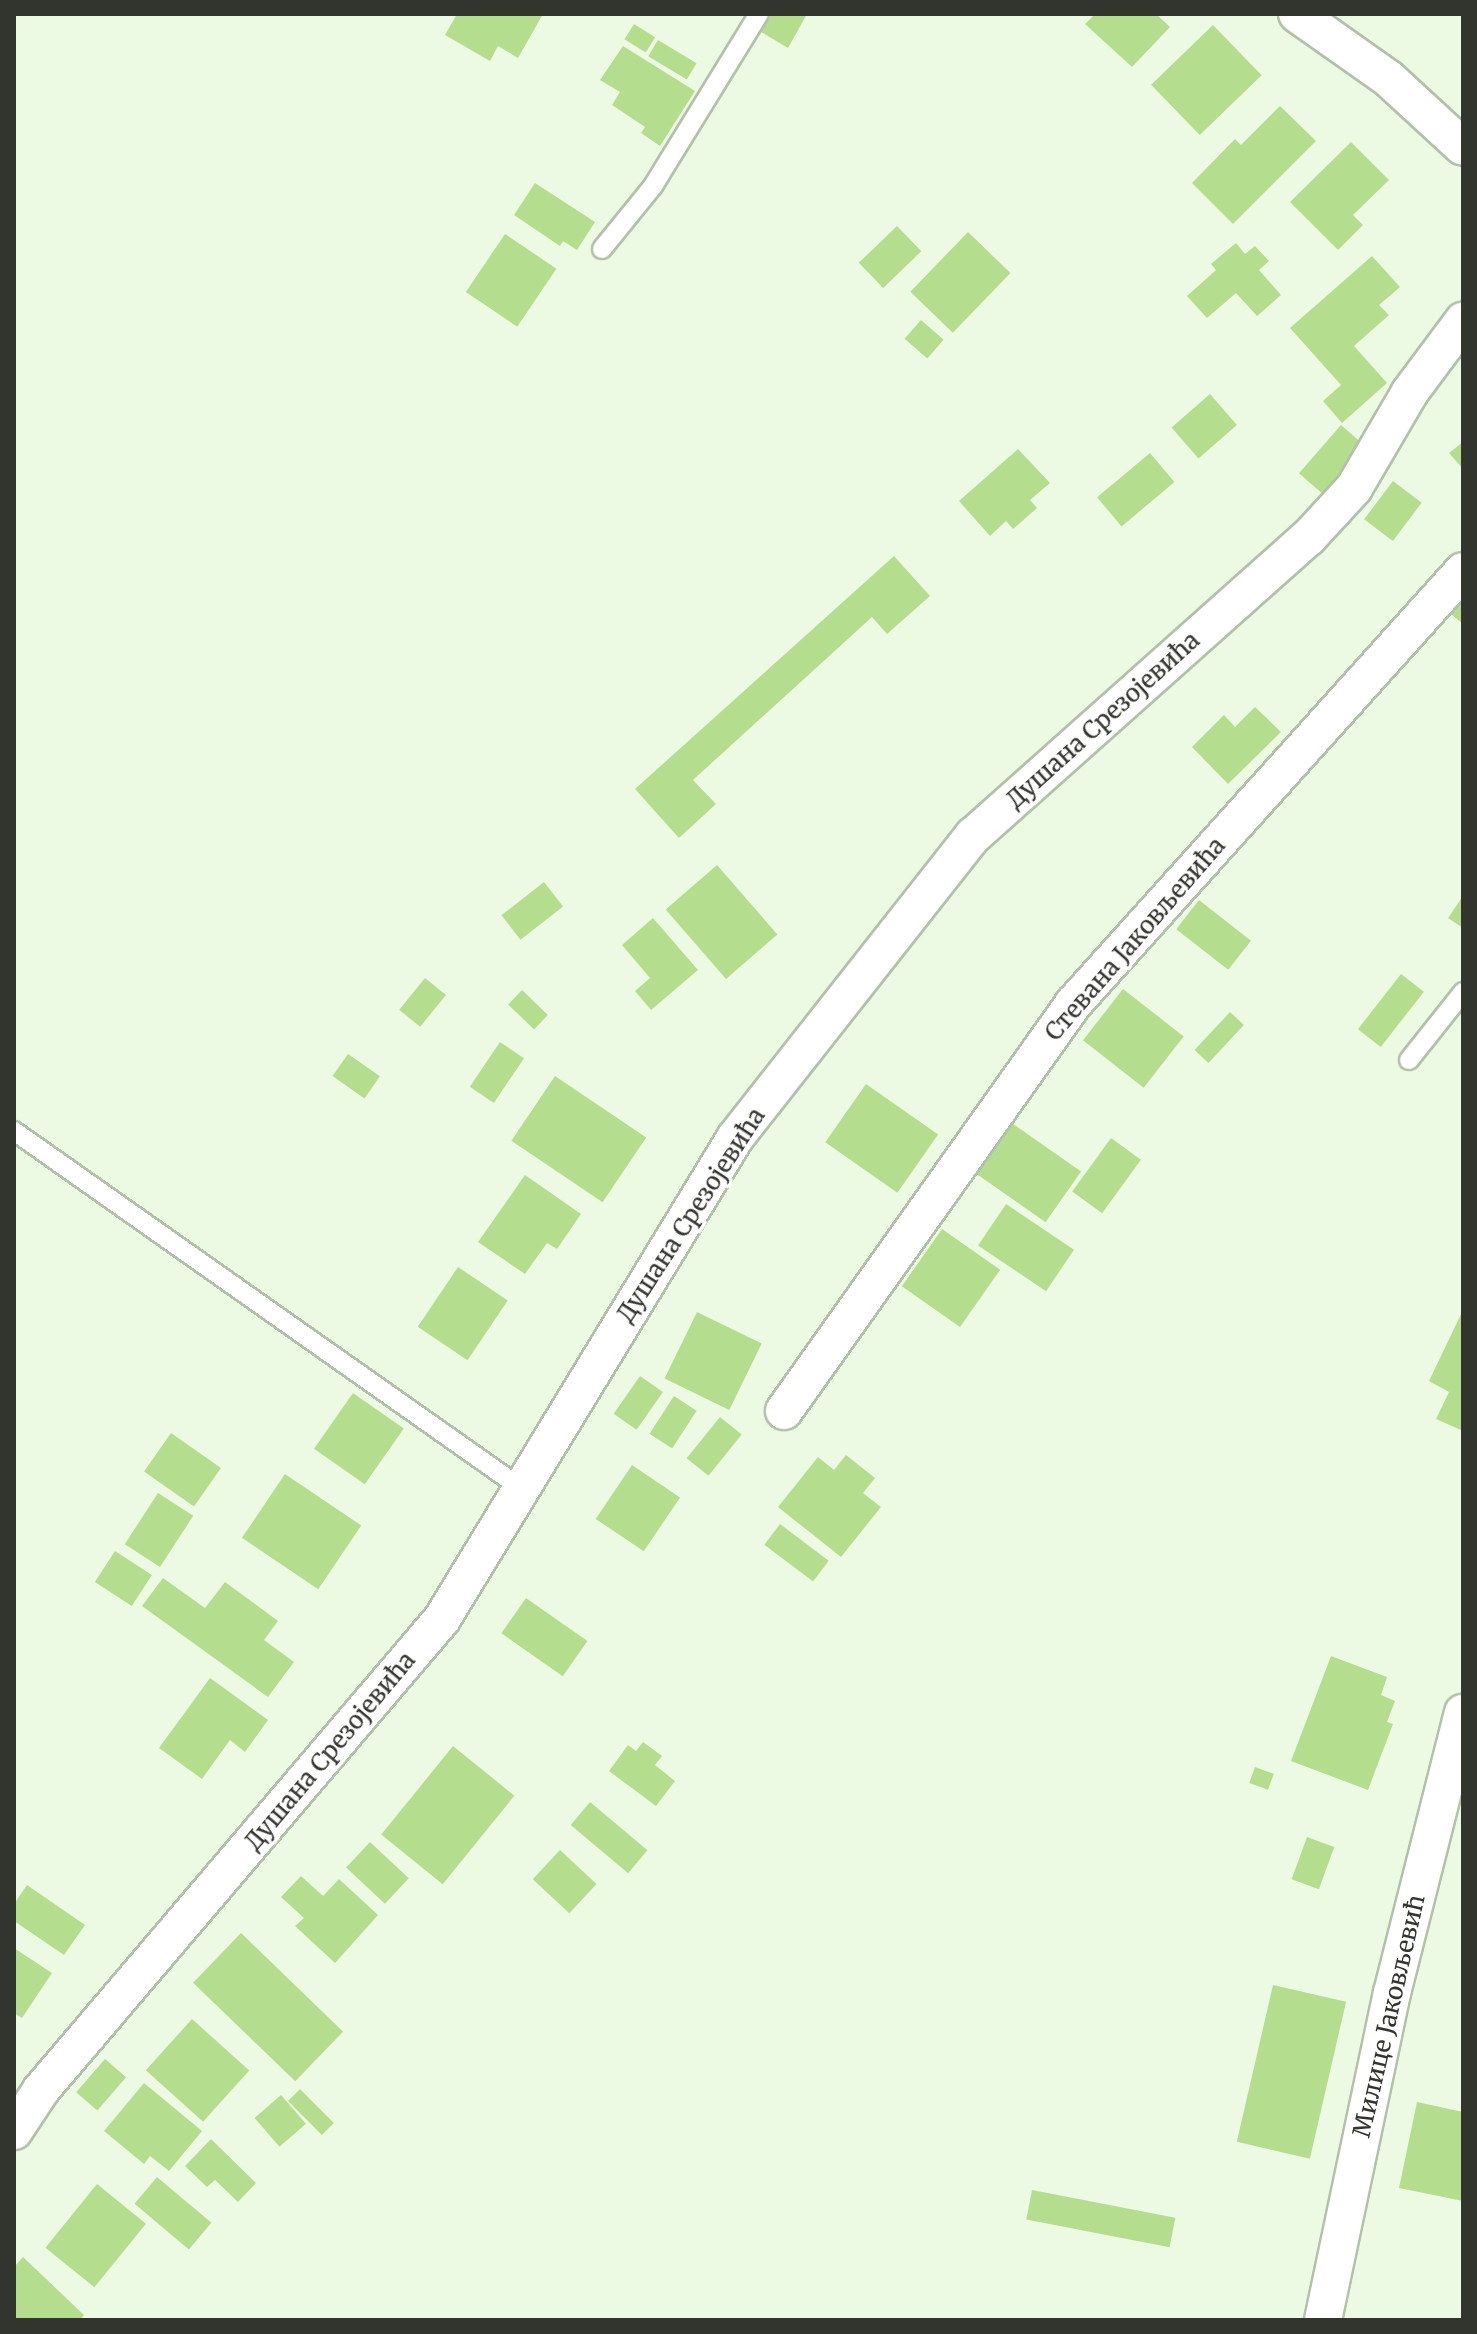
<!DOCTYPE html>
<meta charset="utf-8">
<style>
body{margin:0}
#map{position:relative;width:1477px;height:2334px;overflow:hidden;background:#edfae3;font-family:Merriweather,serif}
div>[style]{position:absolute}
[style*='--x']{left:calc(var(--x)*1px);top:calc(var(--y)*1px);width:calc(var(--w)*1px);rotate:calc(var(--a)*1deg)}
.building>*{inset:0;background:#b4de8e;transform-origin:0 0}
.roads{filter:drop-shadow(2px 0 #b3c0aa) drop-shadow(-2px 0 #b3c0aa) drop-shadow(0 2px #b3c0aa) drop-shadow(0 -2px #b3c0aa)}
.service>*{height:18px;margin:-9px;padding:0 9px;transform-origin:9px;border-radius:9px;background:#fff}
.minor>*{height:36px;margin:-18px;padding:0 18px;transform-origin:18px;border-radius:18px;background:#fff}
span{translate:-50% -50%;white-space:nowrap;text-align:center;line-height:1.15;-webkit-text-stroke:7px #fff;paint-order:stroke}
.street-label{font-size:24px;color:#31352d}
.frame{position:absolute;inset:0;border:16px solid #31352d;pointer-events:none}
</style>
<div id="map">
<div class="building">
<i style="clip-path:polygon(457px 14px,543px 14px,518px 58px,498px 46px,490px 61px,445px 35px)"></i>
<i style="clip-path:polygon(771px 14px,807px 14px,788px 48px,761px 32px)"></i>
<i style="clip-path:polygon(1095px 14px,1156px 14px,1170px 27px,1132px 67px,1085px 24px)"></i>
<i style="left:634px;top:24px;width:25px;height:18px;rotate:32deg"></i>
<i style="left:1213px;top:25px;width:70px;height:86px;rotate:46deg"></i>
<i style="left:658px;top:40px;width:45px;height:19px;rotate:31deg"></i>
<i style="clip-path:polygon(623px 46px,695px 91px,660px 146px,641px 133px,645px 127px,612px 105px,620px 92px,600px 80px)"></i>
<i style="clip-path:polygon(1280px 106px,1316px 141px,1233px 224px,1192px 183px,1235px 139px,1241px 145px)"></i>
<i style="clip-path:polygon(1351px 142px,1389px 180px,1353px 215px,1363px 225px,1338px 250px,1290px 202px)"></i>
<i style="clip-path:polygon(535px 183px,595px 222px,577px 250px,563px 241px,560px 246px,514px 215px)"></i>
<i style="left:897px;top:226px;width:35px;height:53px;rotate:46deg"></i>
<i style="left:968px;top:232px;width:59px;height:83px;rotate:44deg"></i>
<i style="left:505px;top:234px;width:62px;height:70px;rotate:34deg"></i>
<i style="clip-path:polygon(1236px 243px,1245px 254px,1255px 246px,1269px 261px,1259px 270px,1281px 295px,1257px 316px,1236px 293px,1207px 318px,1187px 296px,1216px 270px,1211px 264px)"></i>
<i style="clip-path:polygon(1372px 256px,1400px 287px,1379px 305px,1389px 315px,1354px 346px,1387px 383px,1342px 423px,1323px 401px,1341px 385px,1290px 328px)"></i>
<i style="left:921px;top:320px;width:30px;height:25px;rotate:41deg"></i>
<i style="left:1210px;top:394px;width:41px;height:51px;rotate:49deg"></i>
<i style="left:1341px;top:425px;width:33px;height:64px;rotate:41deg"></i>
<i style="clip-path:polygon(1463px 442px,1463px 469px,1449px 453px)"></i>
<i style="clip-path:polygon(1018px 449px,1050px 483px,1030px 500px,1037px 508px,1013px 529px,1006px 521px,990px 536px,959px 501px)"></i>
<i style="left:1150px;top:453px;width:38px;height:69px;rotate:50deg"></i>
<i style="left:1393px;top:481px;width:36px;height:48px;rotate:37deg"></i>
<i style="clip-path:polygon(894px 556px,930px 596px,887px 634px,872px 617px,693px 780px,716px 804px,679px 838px,635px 789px)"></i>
<i style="clip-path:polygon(1463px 585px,1463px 624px,1444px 608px)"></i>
<i style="clip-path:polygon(1255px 707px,1281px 732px,1228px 784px,1192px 747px,1224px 715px,1235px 727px)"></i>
<i style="left:717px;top:865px;width:92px;height:68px;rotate:49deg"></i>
<i style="left:544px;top:882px;width:31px;height:54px;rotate:52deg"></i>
<i style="clip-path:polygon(1463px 896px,1463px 928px,1448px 918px)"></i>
<i style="left:1199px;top:900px;width:66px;height:37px;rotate:38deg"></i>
<i style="clip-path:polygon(653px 918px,698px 970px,651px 1010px,635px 991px,650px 978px,622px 945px)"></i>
<i style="left:1401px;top:974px;width:29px;height:70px;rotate:38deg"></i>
<i style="left:425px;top:978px;width:27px;height:41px;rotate:39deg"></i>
<i style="left:1123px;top:989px;width:77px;height:65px;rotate:38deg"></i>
<i style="left:522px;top:990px;width:36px;height:20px;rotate:44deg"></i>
<i style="left:1230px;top:1012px;width:19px;height:52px;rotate:43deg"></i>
<i style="left:500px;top:1042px;width:29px;height:54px;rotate:34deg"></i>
<i style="left:348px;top:1054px;width:39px;height:27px;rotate:35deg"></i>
<i style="left:555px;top:1076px;width:110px;height:78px;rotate:34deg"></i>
<i style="left:866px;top:1084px;width:88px;height:71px;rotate:35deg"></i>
<i style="left:1009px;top:1121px;width:88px;height:62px;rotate:35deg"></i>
<i style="left:1111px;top:1138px;width:37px;height:66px;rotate:36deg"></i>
<i style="clip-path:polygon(525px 1175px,581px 1214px,557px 1249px,547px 1243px,525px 1274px,478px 1242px)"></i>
<i style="left:1006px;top:1204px;width:82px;height:50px;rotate:34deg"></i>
<i style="left:942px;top:1229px;width:71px;height:70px;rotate:35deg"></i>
<i style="left:458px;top:1267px;width:60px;height:72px;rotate:34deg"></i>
<i style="clip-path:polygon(1463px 1310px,1463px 1431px,1436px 1419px,1449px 1392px,1429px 1381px)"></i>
<i style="left:697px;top:1312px;width:72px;height:74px;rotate:26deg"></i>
<i style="left:640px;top:1376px;width:28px;height:46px;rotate:35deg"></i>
<i style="left:353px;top:1393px;width:62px;height:68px;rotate:35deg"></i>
<i style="left:674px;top:1396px;width:27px;height:45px;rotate:33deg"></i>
<i style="left:720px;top:1417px;width:28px;height:53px;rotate:39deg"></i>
<i style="left:171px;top:1433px;width:61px;height:47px;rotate:35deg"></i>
<i style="clip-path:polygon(846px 1455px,875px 1478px,863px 1493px,881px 1507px,841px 1557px,778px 1507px,818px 1457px,834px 1470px)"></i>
<i style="left:632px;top:1465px;width:58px;height:65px;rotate:34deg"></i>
<i style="left:285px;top:1474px;width:92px;height:77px;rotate:34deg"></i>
<i style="left:158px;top:1493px;width:42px;height:61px;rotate:33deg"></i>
<i style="left:780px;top:1524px;width:61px;height:26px;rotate:37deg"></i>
<i style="left:115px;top:1551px;width:44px;height:37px;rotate:33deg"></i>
<i style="clip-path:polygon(163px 1578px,205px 1608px,225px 1582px,278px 1621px,264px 1640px,294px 1662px,268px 1697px,142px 1606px)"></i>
<i style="left:526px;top:1598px;width:75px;height:43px;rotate:35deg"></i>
<i style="clip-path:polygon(1331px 1656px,1387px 1677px,1381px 1695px,1395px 1701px,1387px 1722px,1393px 1724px,1368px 1790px,1291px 1761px)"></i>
<i style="clip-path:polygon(210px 1678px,268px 1720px,245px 1752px,230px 1740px,202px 1779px,159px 1748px)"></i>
<i style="clip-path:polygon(643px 1742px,662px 1756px,655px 1765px,675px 1781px,656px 1806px,609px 1771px,628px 1745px,636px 1751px)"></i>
<i style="left:453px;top:1746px;width:79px;height:114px;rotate:39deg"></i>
<i style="left:1255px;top:1767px;width:20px;height:17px;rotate:20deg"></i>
<i style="left:590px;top:1802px;width:75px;height:30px;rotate:40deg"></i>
<i style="left:1307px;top:1837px;width:29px;height:45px;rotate:20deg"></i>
<i style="left:370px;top:1842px;width:53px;height:35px;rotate:43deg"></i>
<i style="left:560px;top:1850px;width:50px;height:40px;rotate:43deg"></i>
<i style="clip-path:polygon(301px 1876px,323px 1896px,339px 1879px,378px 1915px,335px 1963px,295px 1926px,304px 1918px,281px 1897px)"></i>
<i style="clip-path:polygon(27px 1885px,85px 1925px,64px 1955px,14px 1921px,14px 1904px)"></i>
<i style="left:241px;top:1933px;width:142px;height:69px;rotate:44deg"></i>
<i style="clip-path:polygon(14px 1948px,52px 1973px,22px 2018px,14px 2013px)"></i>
<i style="left:1273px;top:1985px;width:75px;height:161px;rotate:13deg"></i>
<i style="left:192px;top:2019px;width:77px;height:69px;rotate:42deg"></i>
<i style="left:105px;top:2059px;width:28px;height:44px;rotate:41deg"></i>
<i style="clip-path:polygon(144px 2083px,202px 2131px,169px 2171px,150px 2156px,144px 2164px,104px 2131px)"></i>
<i style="left:300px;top:2089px;width:48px;height:17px;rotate:45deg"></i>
<i style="left:281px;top:2095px;width:38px;height:35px;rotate:49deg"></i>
<i style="clip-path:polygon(1417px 2102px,1463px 2112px,1463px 2201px,1399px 2188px)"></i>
<i style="clip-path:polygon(211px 2139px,256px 2183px,238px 2202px,215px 2180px,207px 2187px,185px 2166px)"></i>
<i style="left:157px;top:2177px;width:71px;height:35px;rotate:40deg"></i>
<i style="left:97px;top:2184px;width:63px;height:82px;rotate:39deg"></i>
<i style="left:1032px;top:2190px;width:146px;height:30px;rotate:11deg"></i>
<i style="clip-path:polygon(23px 2257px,84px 2315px,80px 2320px,14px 2320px,14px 2267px)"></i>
</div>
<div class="roads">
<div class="service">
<i style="--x:602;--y:249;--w:81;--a:-51"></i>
<i style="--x:653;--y:186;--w:202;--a:-58.4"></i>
<i style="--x:1409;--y:1060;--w:87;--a:-51.5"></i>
<i style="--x:14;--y:1131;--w:620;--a:35.15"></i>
</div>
<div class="minor">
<i style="--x:1297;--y:14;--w:113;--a:35.2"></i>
<i style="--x:1389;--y:79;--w:100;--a:42.6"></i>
<i style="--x:784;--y:1411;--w:501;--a:-54.6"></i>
<i style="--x:1074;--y:1003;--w:581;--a:-48"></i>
<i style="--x:14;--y:2131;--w:49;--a:-56.6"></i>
<i style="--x:41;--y:2090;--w:619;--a:-49.59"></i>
<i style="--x:442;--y:1619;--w:563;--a:-58.65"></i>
<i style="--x:735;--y:1138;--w:385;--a:-51.8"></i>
<i style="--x:973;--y:836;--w:448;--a:-41.7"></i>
<i style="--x:1308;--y:538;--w:68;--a:-47.4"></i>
<i style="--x:1354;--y:488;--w:111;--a:-59.7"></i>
<i style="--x:1410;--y:392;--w:89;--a:-53.3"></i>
<i style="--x:1323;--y:2320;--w:334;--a:-78.1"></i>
<i style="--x:1392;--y:1993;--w:289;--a:-75.8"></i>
</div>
</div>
<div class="street-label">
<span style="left:1103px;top:720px;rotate:-42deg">Душана Срезојевића</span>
<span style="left:1135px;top:939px;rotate:-49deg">Стевана Јаковљевића</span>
<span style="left:691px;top:1215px;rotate:-57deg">Душана Срезојевића</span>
<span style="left:330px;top:1751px;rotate:-50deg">Душана Срезојевића</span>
<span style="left:1389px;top:2016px;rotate:-77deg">Милице Јаковљевић</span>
</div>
<div class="frame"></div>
</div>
